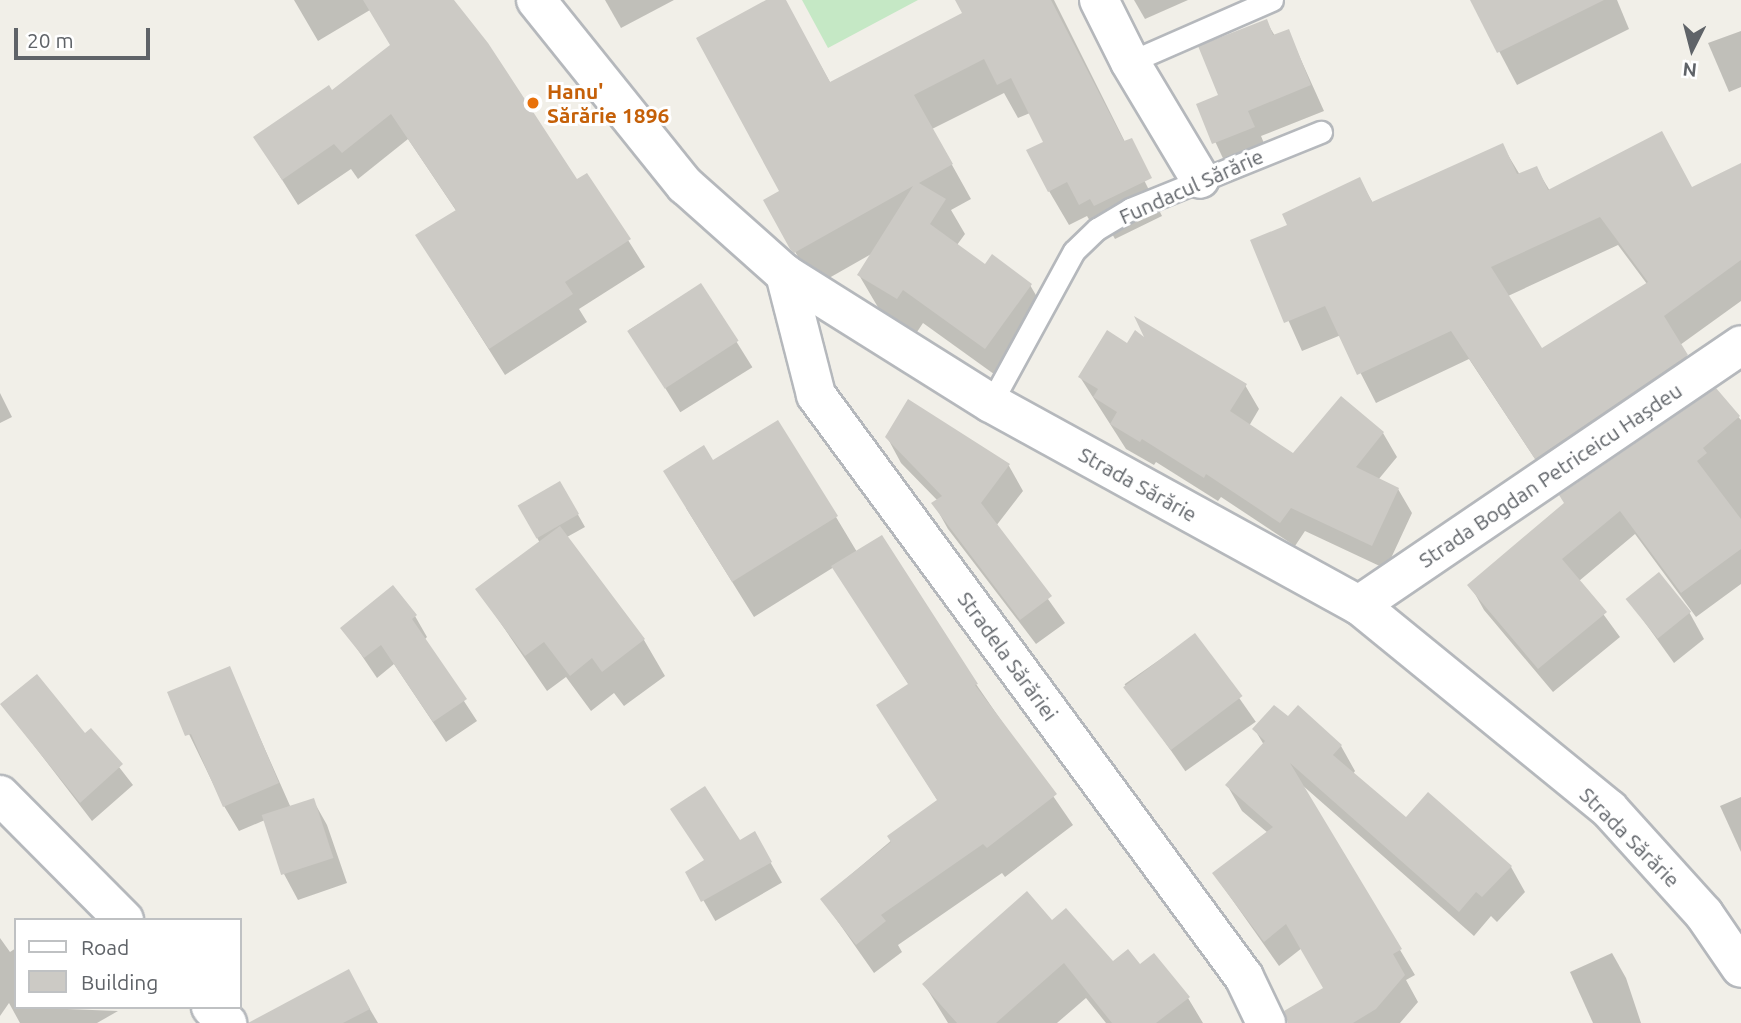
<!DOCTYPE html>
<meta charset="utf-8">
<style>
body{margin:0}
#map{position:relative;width:1741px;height:1023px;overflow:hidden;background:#f1efe8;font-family:Ubuntu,sans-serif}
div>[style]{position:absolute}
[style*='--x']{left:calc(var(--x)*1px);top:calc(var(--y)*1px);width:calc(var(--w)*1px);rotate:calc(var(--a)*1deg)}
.green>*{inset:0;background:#c5e8c5}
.shadow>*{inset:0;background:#0003;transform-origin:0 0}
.building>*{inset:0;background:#cccac5;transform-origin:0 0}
.roads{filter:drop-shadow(2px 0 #b5b8bc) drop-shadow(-2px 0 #b5b8bc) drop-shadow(0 2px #b5b8bc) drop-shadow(0 -2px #b5b8bc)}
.lane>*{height:21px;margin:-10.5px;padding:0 10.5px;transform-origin:10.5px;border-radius:10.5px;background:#fff}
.street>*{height:38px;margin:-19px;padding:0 19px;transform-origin:19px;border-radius:19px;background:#fff}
.secondary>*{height:38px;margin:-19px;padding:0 19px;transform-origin:19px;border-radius:19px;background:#fff}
.dots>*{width:19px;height:19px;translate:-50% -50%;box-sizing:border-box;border:4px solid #fff;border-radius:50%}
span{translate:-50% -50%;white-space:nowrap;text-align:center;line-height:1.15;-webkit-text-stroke:6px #fff;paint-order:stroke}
.food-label{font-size:21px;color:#c56008;font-weight:700}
.left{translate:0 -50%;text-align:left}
.street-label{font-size:21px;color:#5f6368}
.legend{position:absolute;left:14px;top:918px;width:228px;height:91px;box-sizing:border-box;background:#fff;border:2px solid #bfc1c3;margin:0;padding:9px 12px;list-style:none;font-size:21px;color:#5f6368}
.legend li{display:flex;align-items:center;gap:14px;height:35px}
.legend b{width:35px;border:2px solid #bfc1c3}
.north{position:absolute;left:1657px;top:14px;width:70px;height:70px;-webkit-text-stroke:5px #fff;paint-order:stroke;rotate:186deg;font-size:19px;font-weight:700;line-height:28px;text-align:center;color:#5f6368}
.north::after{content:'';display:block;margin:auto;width:24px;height:32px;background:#5f6368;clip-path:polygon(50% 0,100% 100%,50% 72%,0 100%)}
.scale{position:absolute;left:14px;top:28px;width:136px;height:32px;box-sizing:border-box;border:4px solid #5f6368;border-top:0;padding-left:9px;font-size:21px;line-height:24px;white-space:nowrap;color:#5f6368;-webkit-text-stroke:5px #fff;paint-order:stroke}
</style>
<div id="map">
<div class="green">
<i style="clip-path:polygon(802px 0,918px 0,828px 48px)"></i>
</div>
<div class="shadow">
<i style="clip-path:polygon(294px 0,451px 0,577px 182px,587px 175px,645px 267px,579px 309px,587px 322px,505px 375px,417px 236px,457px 212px,408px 139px,358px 179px,351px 169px,298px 205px,255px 137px,332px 93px,391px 45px,370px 10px,318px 41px)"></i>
<i style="clip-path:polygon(605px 0,674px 0,621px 28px)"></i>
<i style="clip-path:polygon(770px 0,784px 0,831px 84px,964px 14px,957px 0,1054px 0,1162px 216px,1115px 239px,1111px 232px,1100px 238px,1087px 216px,1069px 225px,1049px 191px,1045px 143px,1030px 113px,1018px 118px,1004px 93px,932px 129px,971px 199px,951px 210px,965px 234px,957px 245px,986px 266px,1030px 285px,1050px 319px,1005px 382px,923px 323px,917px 332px,879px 309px,859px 275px,873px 253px,815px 286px,765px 200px,781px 191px)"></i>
<i style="clip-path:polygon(1134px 0,1188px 0,1145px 19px)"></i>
<i style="clip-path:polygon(1472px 0,1617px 0,1629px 29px,1517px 85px)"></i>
<i style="clip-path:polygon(1266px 21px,1275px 36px,1288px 31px,1324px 111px,1261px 136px,1268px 153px,1228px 169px,1198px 105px,1220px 96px)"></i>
<i style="clip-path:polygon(1741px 31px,1741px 87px,1729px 92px,1708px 43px)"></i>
<i style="clip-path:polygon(evenodd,1502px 145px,1520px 175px,1536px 168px,1550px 191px,1692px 189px,1741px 165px,1741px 301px,1680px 345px,1703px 384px,1553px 486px,1469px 359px,1376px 403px,1341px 335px,1302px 351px,1253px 241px,1289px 226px,1359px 179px,1373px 203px,1502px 145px,1618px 245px,1647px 284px,1542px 350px,1508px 296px,1618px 245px)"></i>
<i style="left:701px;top:285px;width:97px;height:85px;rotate:58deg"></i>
<i style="clip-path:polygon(1149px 342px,1245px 385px,1259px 409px,1249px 426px,1293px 455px,1383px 433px,1397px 457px,1378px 480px,1398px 489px,1412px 513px,1386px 569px,1305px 531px,1295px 546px,1221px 497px,1218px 501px,1156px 462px,1154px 465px,1126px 449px,1080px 377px,1128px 345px)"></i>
<i style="clip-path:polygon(1716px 391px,1741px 420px,1741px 584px,1696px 617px,1635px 534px,1579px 581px,1620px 637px,1553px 692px,1484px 610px,1470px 585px)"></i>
<i style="clip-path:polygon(0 393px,12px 417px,0 423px)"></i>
<i style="clip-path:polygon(909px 402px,1009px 466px,1023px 491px,996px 526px,1065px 623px,1036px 644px,948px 529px,934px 504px,938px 501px,901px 463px,887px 437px)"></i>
<i style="clip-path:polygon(713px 462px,836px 517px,857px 552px,976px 684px,1073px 825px,1005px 877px,1002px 873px,898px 945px,902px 952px,874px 973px,822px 899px,938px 801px,878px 705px,909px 685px,834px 567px,754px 617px,686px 508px)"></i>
<i style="clip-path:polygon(560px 483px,585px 527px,567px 537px,644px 640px,665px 676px,624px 706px,614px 693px,591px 711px,566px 677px,547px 691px,478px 590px,540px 543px,519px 506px)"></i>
<i style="clip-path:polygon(393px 588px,415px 616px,427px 637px,424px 640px,477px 721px,446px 742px,394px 664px,377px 678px,343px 628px)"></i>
<i style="clip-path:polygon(1628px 599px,1688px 610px,1704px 639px,1674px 663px)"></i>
<i style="left:1195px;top:635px;width:106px;height:86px;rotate:55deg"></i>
<i style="clip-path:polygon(229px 668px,291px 808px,313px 800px,327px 825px,347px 883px,298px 900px,284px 874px,265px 820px,239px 831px,224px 806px,169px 693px)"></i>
<i style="clip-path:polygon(2px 704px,85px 736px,91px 731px,133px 785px,92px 821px)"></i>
<i style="clip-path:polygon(1288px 719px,1341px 746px,1355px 771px,1353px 774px,1406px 820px,1511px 867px,1525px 892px,1497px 922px,1491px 916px,1474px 936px,1301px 784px,1415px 975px,1406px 980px,1418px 1002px,1400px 1023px,1313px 1023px,1326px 989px,1302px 948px,1279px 966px,1214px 874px,1268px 833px,1242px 811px,1227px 785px,1264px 745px,1255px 730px)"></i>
<i style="clip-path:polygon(1741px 797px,1741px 852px,1720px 806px)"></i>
<i style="left:754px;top:834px;width:56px;height:77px;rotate:60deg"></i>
<i style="clip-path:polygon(1052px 923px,1125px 978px,1188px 998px,1203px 1023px,1106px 1023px,1086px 998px,1057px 1023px,948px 1023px,924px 984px)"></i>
<i style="clip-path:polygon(0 938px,10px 952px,16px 948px,16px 1007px,118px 1011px,97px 1023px,20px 1023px,9px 1003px,0 1016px)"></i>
<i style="clip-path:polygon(1612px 953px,1626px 978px,1641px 1023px,1593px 1023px,1570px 972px)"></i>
<i style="clip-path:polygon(348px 972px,378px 1023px,307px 1023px)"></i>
</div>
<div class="building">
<i style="clip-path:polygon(363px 0,454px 0,488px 43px,577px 179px,587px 173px,631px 239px,565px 282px,573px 294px,489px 349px,415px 235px,456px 210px,391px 114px,342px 153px,334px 144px,282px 180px,253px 137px,329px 85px,332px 90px,390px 45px)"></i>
<i style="clip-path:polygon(766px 0,786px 0,830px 82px,962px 13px,955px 0,1051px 0,1124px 141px,1132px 138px,1152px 178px,1094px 206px,1090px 199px,1079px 205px,1067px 182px,1048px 192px,1026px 150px,1043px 142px,1011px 78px,997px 85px,984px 59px,914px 95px,953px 164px,919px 183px,946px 199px,930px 224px,985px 264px,992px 254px,1032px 284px,985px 349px,903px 290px,897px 299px,857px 275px,913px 186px,794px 253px,790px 249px,763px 200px,779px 191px,696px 38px)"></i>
<i style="clip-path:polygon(1470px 0,1604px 0,1497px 53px)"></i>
<i style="clip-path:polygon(1267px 19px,1273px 35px,1289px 29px,1311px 85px,1248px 111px,1255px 127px,1212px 144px,1196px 104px,1218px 95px,1198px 46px)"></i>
<i style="clip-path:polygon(evenodd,1662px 131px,1692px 187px,1741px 163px,1741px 260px,1664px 316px,1688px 355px,1535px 459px,1451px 331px,1357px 375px,1325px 306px,1284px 323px,1250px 240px,1287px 225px,1282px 214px,1360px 177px,1372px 202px,1503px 143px,1517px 174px,1537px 166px,1548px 190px,1662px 131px,1600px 217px,1648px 282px,1542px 348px,1491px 267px,1600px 217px)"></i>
<i style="left:701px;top:283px;width:69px;height:88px;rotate:57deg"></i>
<i style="clip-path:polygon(1134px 316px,1247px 384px,1230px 411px,1293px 453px,1341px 396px,1384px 432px,1356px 467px,1399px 488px,1372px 546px,1291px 508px,1280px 523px,1206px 474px,1204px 478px,1142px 439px,1140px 442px,1110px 424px,1117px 412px,1093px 397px,1098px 389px,1078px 377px,1107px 330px,1127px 343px,1135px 330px,1144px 337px)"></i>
<i style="clip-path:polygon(1716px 388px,1740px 416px,1703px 448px,1707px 453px,1697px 461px,1741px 519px,1741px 549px,1681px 593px,1620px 511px,1562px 559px,1607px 612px,1538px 669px,1467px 585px,1564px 503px,1559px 495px)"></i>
<i style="clip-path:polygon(908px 399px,1010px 464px,981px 503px,1052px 596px,1020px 620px,931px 503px,942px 496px,885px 437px)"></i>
<i style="clip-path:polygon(778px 420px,838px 516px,732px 582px,663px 471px,704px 445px,713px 460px)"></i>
<i style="left:560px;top:481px;width:38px;height:49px;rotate:60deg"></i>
<i style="clip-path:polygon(560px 526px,645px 639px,602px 672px,592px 658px,570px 676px,544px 642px,525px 656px,475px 589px)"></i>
<i style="clip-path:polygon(882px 535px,978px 684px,975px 685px,1057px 794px,987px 848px,983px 844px,881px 915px,886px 921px,856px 945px,820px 899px,891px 842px,887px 836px,937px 800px,876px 705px,908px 684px,831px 566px)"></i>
<i style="left:1659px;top:572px;width:51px;height:43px;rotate:51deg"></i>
<i style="clip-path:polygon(393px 585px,417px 615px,412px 619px,467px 699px,433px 722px,381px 645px,364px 658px,340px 628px)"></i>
<i style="left:1195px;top:633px;width:79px;height:90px;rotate:53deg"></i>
<i style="clip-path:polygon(230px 666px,279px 783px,223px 807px,191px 734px,185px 736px,167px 692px)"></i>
<i style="clip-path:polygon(37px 674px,85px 733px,91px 728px,123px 764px,80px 803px,0 704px)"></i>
<i style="clip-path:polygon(1274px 705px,1288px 716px,1298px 705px,1342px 745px,1333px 755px,1406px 817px,1428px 792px,1512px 866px,1482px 897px,1476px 892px,1459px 912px,1290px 763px,1402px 949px,1393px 954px,1405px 975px,1376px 1009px,1353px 1023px,1288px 1023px,1284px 1011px,1323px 988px,1286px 924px,1264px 942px,1212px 873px,1273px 827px,1225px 785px,1265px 741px,1252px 729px)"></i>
<i style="clip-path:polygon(705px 786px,740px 840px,755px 831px,772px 862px,701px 902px,685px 872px,704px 860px,670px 809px)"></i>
<i style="left:314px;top:798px;width:63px;height:55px;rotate:72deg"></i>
<i style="clip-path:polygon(1027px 891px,1052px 920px,1066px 908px,1113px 961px,1128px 949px,1140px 964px,1154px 953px,1190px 997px,1156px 1023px,1112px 1023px,1064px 963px,996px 1023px,957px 1023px,922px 984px)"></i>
<i style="clip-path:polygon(349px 969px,370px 1009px,343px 1023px,248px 1023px)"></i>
</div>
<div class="roads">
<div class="lane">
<i style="--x:1130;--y:62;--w:155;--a:-23.6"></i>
<i style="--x:991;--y:403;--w:173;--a:-61.4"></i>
<i style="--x:1074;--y:251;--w:32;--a:-44"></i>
<i style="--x:1097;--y:229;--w:39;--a:-31"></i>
<i style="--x:1130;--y:209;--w:206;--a:-22"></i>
</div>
<div class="street">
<i style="--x:1099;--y:0;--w:69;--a:63.4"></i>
<i style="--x:1130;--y:62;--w:136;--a:59.1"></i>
<i style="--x:785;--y:274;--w:125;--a:75.6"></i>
<i style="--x:816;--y:395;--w:722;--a:53.67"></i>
<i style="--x:1244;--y:977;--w:51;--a:64.4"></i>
<i style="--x:1359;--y:605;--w:462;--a:-34.2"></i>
<i style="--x:0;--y:795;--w:176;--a:45.2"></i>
<i style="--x:211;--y:1007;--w:23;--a:45"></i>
</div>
<div class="secondary">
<i style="--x:536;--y:0;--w:238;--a:51.2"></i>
<i style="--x:685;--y:185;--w:134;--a:41.7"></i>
<i style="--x:785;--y:274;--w:243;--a:32.1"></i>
<i style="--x:991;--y:403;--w:420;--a:28.8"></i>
<i style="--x:1359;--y:605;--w:323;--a:39.2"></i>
<i style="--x:1609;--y:809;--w:142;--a:47.9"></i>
<i style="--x:1704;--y:914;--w:65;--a:55.6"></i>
</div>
</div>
<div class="dots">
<i style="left:533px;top:103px;background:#e8710a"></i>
</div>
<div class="food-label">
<span class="left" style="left:547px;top:103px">Hanu'<br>Sărărie 1896</span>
</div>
<div class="street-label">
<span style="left:1191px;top:186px;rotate:-24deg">Fundacul Sărărie</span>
<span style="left:1550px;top:475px;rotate:-34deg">Strada Bogdan Petriceicu Hașdeu</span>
<span style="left:1138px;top:484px;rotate:29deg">Strada Sărărie</span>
<span style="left:1008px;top:656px;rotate:54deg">Stradela Sărăriei</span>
<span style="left:1630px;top:837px;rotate:45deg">Strada Sărărie</span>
</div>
<ul class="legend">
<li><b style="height:9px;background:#fff"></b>Road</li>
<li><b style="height:19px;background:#cccac5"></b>Building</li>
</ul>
<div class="north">N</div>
<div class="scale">20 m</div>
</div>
